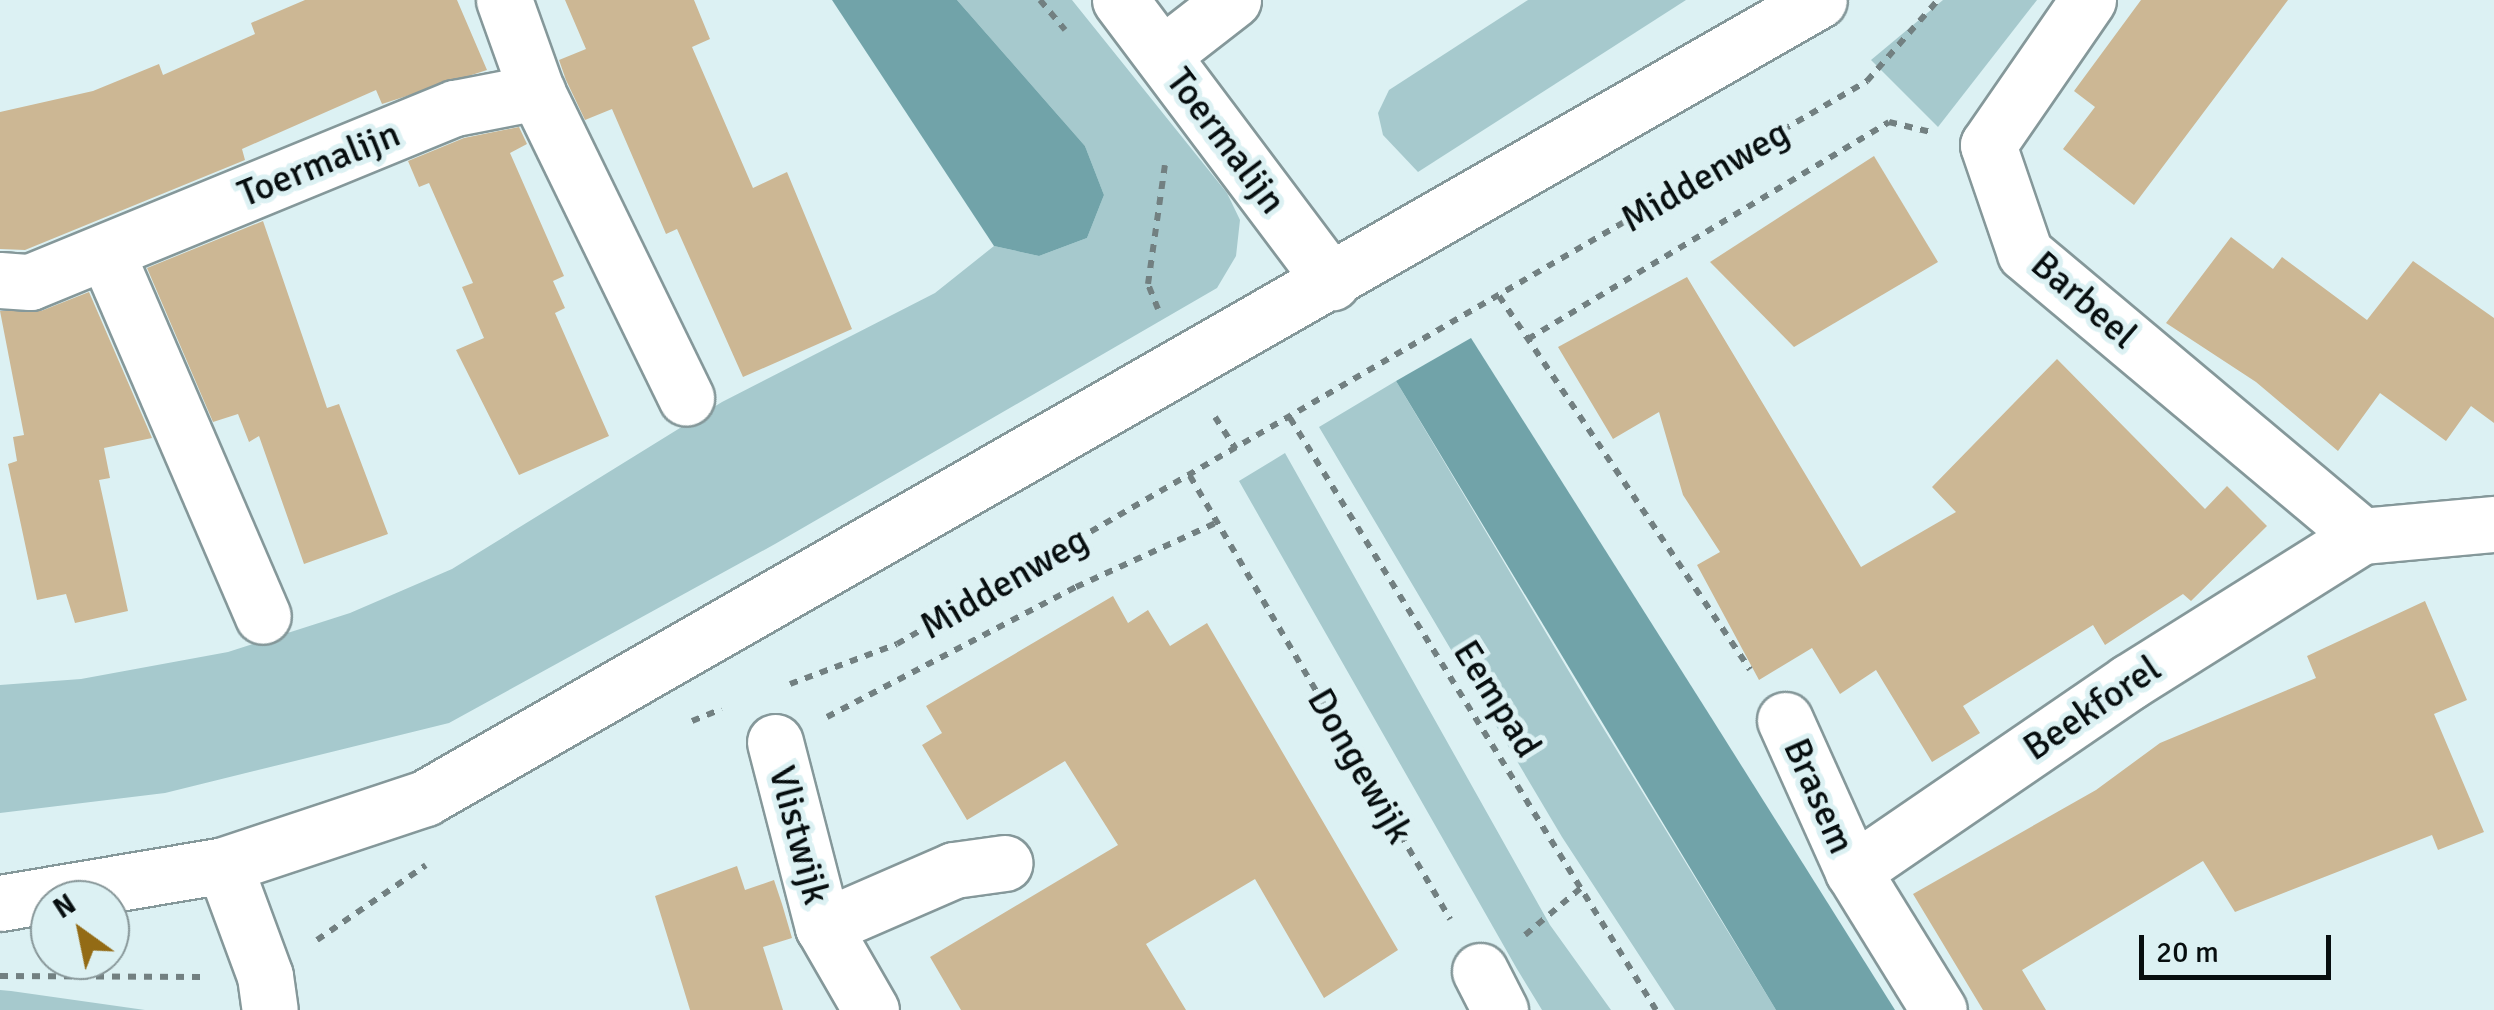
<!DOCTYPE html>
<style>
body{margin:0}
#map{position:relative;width:2494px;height:1010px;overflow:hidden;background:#dcf1f3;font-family:Signika,sans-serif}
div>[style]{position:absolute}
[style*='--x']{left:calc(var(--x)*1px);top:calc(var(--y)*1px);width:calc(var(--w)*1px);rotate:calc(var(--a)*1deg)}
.green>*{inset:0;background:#a6c9cd}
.water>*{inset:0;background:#71a3a9}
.building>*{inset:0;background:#ccb794}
.path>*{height:6px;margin-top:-3px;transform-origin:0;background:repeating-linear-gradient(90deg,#728081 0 8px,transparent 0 16px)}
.roads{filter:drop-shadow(2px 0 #85989a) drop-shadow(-2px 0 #85989a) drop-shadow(0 2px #85989a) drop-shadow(0 -2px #85989a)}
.minor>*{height:55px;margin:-27.5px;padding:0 27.5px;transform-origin:27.5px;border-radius:27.5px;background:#fff}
.tertiary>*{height:55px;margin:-27.5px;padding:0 27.5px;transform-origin:27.5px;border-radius:27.5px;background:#fff}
span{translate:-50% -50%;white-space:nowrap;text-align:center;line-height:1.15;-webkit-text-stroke:10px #dcf1f3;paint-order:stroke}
.street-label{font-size:38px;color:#070e0f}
.north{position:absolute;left:30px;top:880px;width:100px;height:100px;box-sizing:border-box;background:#dcf1f3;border:2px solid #879698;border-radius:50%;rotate:327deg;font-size:28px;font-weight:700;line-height:40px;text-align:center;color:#070e0f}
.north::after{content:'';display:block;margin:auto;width:35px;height:45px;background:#936b15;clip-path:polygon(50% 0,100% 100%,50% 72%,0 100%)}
.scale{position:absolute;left:2139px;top:935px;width:192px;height:45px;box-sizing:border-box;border:5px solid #070e0f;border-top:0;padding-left:12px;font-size:30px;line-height:35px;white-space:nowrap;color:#070e0f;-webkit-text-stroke:8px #dcf1f3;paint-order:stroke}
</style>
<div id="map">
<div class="green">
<i style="clip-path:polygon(957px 0,1072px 0,1227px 193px,1240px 220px,1236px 256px,1217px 288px,775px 544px,449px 723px,165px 793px,0 813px,0 685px,81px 679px,228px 652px,350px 613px,452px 569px,722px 402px,935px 293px,994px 246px,1039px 256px,1087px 238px,1104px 195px,1085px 146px)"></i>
<i style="clip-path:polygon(1528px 0,1686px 0,1418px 172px,1383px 135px,1378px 113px,1389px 90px)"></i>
<i style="clip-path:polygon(1943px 0,2037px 0,1938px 127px,1871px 60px)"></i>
<i style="clip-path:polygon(1396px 381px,1586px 700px,1776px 1010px,1675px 1010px,1562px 837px,1319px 427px)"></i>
<i style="clip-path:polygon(1285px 453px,1550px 925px,1611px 1010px,1542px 1010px,1517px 969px,1239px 481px)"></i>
<i style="clip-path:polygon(0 990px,11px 991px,145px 1010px,0 1010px)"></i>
</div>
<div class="water">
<i style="clip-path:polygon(832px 0,957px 0,1085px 146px,1104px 195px,1087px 238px,1039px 256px,994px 246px)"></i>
<i style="clip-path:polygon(1471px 338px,1714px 722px,1895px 1010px,1776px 1010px,1396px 381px)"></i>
</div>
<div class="building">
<i style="clip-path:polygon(305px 0,457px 0,487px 70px,382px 104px,376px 90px,242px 149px,245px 160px,25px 250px,0 249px,0 112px,93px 91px,159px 64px,163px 75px,255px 34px,251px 23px)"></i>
<i style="clip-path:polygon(565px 0,694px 0,710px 39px,692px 47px,753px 188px,787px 172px,852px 329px,743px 377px,677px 229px,666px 234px,612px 109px,585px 120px,566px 80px,559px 60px,586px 49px)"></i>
<i style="clip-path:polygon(2141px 0,2288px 0,2134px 205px,2063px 149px,2095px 107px,2074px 91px)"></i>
<i style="clip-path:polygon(519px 127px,527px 144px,510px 153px,564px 276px,553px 281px,565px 308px,555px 313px,609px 436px,519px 475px,456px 350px,484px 338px,462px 287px,473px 283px,429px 183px,419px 187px,408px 161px,464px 138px)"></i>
<i style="clip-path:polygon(1874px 156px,1938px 262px,1794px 347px,1710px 262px)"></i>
<i style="clip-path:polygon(263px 221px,327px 408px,339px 404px,388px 534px,304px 564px,259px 436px,249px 442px,238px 414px,213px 422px,147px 268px)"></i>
<i style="clip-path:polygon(2231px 237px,2273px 269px,2282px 257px,2367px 320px,2413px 261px,2494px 318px,2494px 423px,2471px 406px,2446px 441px,2380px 393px,2338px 451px,2256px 382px,2166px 323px)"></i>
<i style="clip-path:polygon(1687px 277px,1861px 567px,1956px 512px,1932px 487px,2057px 359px,2205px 509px,2227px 486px,2267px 526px,2191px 601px,2183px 594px,2105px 645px,2093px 625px,1963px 706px,1980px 733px,1932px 762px,1876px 670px,1840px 694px,1812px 648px,1759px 680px,1697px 565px,1720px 552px,1683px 495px,1659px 412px,1613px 439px,1558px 347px)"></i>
<i style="clip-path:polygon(89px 292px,152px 438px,104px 448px,110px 478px,99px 480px,128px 611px,75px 623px,66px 594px,37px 600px,8px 464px,17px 461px,13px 437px,24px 435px,0 311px,41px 311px)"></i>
<i style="clip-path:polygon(1113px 596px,1128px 623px,1148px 610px,1170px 646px,1207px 623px,1398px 950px,1324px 998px,1255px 879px,1146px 944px,1186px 1010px,961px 1010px,930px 957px,1118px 845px,1065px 761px,967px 820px,922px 745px,942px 733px,926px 706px)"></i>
<i style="clip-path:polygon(2425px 601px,2467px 700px,2434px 714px,2484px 832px,2438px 850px,2432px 835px,2235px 912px,2203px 861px,2022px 970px,2046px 1010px,1983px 1010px,1913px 894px,2096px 790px,2160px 743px,2316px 678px,2307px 656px)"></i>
<i style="clip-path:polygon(737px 866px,745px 890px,774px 880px,782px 904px,792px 938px,763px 947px,783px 1010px,690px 1010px,655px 896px)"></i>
</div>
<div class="path">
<i style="--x:1040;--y:0;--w:39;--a:50"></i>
<i style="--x:1499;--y:296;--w:450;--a:56.1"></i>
<i style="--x:1158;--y:309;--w:27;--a:-112"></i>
<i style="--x:1148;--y:284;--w:120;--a:-81.9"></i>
<i style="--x:1528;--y:339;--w:421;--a:-31"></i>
<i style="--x:1889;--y:122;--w:43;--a:13.4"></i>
<i style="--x:1215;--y:417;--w:38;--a:57"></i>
<i style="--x:1290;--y:418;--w:696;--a:58.27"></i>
<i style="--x:1190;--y:476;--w:514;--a:59.59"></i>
<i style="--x:790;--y:684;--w:114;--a:-20.5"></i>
<i style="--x:897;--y:644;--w:1122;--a:-30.13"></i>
<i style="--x:1867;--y:81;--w:108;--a:-48.8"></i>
<i style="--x:827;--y:717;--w:281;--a:-27.6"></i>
<i style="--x:1076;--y:587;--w:156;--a:-24.6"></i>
<i style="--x:692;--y:721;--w:32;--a:-22"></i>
<i style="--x:1525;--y:935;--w:75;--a:-40.1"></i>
<i style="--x:317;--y:940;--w:132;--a:-34.5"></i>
<i style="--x:0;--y:976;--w:201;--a:0.3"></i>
</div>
<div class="roads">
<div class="minor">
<i style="--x:504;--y:0;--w:98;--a:70.3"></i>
<i style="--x:537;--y:92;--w:340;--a:64"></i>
<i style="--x:1120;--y:0;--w:353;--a:53.1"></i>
<i style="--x:2088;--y:0;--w:176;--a:124.6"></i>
<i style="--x:1988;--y:145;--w:114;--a:71.1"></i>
<i style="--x:2025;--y:253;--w:440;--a:40"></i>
<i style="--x:1162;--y:55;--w:90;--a:-37.8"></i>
<i style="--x:106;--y:252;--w:396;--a:66.7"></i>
<i style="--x:0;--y:280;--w:30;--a:4"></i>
<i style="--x:30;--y:282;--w:459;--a:-22.3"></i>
<i style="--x:455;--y:108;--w:84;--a:-11"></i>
<i style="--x:1785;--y:720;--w:166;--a:65.8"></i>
<i style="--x:1853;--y:871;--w:163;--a:58.3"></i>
<i style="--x:775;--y:742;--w:191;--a:75.5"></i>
<i style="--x:224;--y:865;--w:118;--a:69.7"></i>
<i style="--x:265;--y:976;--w:34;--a:82"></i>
<i style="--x:1853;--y:871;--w:335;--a:-34.4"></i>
<i style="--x:2129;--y:682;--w:275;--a:-32.1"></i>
<i style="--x:2362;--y:536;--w:133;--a:-5.2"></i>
<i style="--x:1480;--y:971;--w:44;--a:62.9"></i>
<i style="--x:871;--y:1010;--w:96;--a:-120"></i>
<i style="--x:823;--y:927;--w:143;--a:-23.5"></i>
<i style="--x:954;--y:870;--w:51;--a:-7.8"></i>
</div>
<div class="tertiary">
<i style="--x:0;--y:903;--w:227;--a:-9.6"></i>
<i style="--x:224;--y:865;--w:212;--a:-18.4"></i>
<i style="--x:425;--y:798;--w:1606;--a:-29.79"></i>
</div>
</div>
<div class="street-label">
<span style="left:1226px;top:141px;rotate:53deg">Toermalijn</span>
<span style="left:319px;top:164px;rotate:-22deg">Toermalijn</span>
<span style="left:1705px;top:176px;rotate:-30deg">Middenweg</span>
<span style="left:2084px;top:300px;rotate:41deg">Barbeel</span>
<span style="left:1004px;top:583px;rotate:-30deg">Middenweg</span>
<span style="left:1497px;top:699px;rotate:58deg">Eempad</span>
<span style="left:2092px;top:708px;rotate:-34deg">Beekforel</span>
<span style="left:1360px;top:766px;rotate:60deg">Dongewijk</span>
<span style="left:1819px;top:796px;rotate:66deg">Brasem</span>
<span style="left:799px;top:835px;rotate:75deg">Vlistwijk</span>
</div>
<div class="north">N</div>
<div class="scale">20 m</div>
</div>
